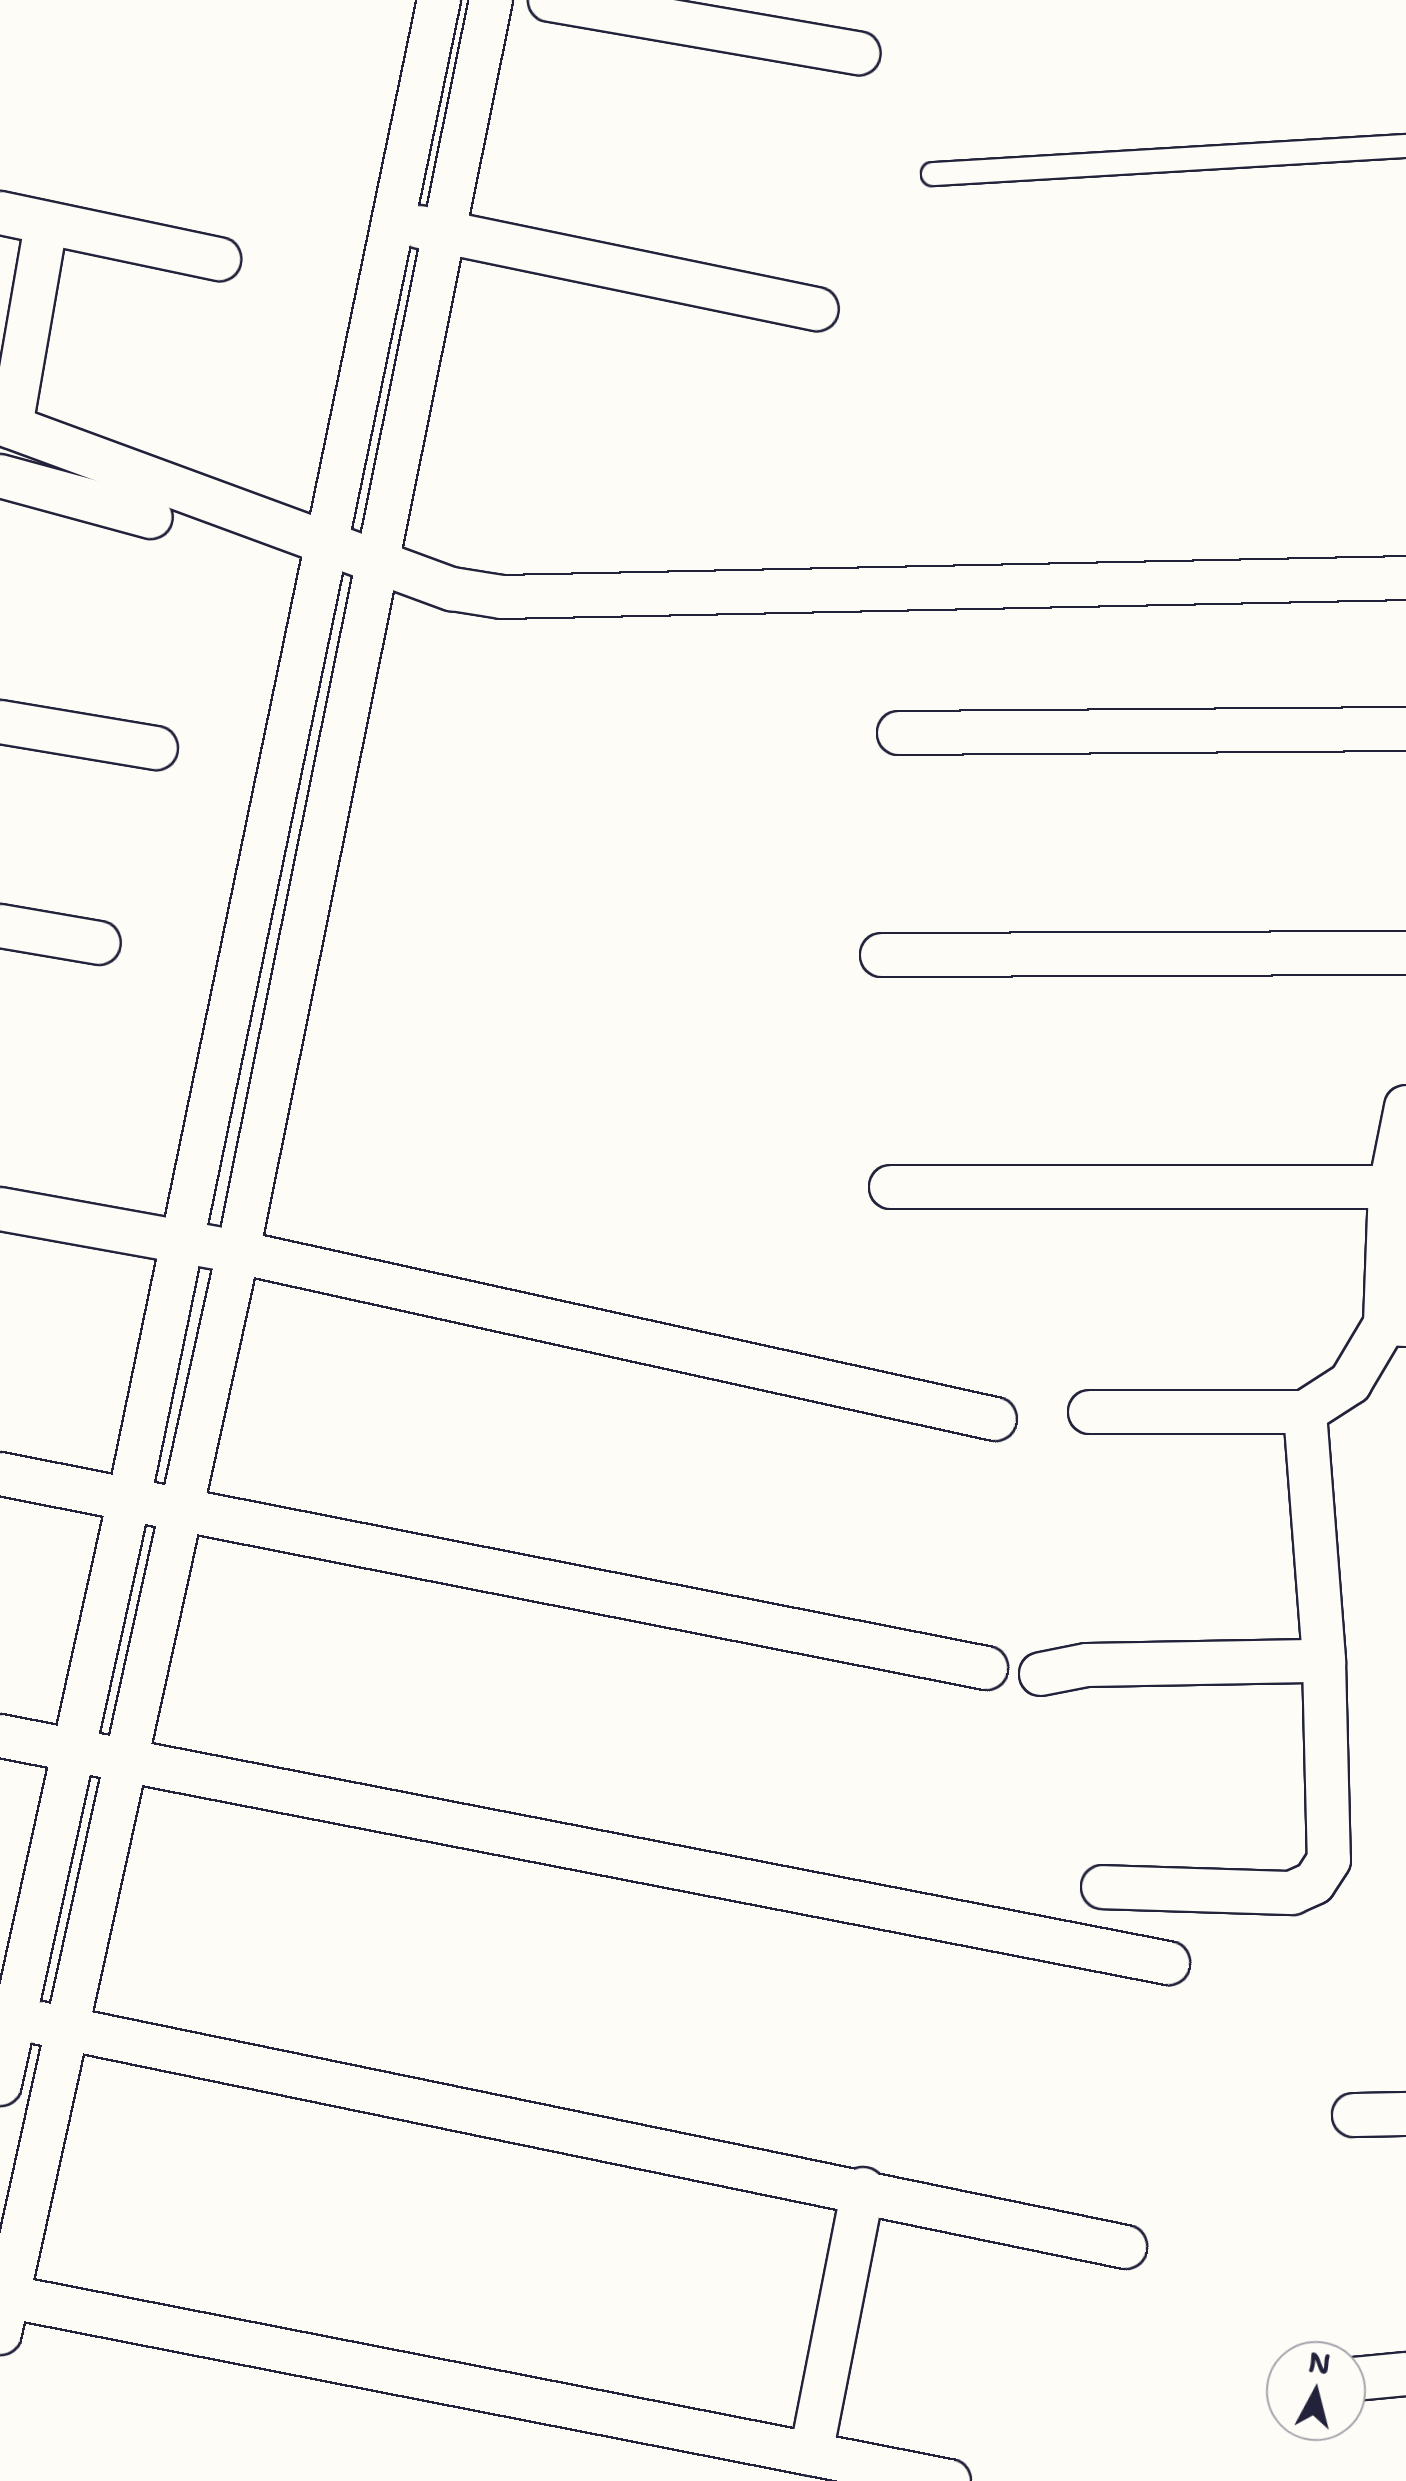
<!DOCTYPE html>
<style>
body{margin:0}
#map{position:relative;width:1406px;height:2481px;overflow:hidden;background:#fdfcf7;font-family:"Shantell Sans",sans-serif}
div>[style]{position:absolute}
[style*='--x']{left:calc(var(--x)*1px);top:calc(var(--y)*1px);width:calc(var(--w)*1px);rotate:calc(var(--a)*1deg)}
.roads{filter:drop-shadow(2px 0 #22223b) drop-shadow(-2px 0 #22223b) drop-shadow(0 2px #22223b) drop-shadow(0 -2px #22223b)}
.lane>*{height:22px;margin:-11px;padding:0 11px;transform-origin:11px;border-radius:11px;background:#fdfcf7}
.street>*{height:42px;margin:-21px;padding:0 21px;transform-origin:21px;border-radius:21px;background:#fdfcf7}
span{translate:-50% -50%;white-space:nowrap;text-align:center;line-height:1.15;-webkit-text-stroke:8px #fdfcf7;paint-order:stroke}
.north{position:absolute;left:1266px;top:2341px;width:100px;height:100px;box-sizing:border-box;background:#fdfcf7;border:2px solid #a5a5ac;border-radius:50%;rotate:7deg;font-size:28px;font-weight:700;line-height:40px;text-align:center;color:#22223b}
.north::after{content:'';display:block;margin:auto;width:35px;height:45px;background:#22223b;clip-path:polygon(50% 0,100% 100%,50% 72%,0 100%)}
</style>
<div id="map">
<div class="roads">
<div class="lane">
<i style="--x:933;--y:174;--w:474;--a:-3.4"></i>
</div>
<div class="street">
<i style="--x:550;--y:0;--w:313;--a:9.8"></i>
<i style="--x:0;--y:213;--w:224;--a:11.9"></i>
<i style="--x:420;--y:227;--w:405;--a:11.7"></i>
<i style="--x:0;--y:423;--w:482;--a:20.2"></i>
<i style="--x:452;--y:589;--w:51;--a:9.1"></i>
<i style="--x:502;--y:597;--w:904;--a:-1.2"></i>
<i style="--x:11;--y:427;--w:206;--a:-80.2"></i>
<i style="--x:0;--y:476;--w:156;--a:15.2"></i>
<i style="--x:0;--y:722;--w:158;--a:9.5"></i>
<i style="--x:899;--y:733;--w:507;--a:-0.45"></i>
<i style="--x:0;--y:926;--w:100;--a:9.7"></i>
<i style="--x:882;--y:955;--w:524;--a:-0.22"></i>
<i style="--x:1406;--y:1107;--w:82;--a:101.3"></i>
<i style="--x:1390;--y:1187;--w:137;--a:92.1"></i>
<i style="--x:1385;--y:1324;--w:21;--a:3"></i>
<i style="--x:891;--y:1187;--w:515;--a:0"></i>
<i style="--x:0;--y:1209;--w:242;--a:10.2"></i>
<i style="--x:238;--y:1252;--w:775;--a:12.44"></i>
<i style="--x:1090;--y:1412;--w:215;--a:0"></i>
<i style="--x:1305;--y:1412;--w:54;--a:-32.8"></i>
<i style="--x:1350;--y:1383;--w:69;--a:-59.3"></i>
<i style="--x:1305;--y:1412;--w:250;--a:85.6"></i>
<i style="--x:0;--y:1474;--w:1005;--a:11.13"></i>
<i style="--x:1041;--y:1674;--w:47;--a:-11.1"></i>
<i style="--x:1087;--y:1665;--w:237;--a:-1"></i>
<i style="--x:1324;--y:1661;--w:199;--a:88.6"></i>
<i style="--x:1329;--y:1860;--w:27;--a:123"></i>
<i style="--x:1314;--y:1883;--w:24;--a:156"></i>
<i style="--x:1292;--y:1893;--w:189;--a:-178.2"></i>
<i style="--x:0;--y:1736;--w:1190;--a:11"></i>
<i style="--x:40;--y:2023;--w:1108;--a:11.66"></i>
<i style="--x:0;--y:2084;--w:599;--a:-77.56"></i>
<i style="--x:129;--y:1499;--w:1531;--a:-78.32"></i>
<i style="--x:1354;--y:2115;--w:52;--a:-1.1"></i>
<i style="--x:0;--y:2295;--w:967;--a:11.09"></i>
<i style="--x:0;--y:2333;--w:1107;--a:-77.58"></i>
<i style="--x:238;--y:1252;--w:1277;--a:-78.58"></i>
<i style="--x:1354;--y:2379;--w:52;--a:-5.5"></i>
<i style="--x:811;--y:2454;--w:270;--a:-78.9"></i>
</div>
</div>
<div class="north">N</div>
</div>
